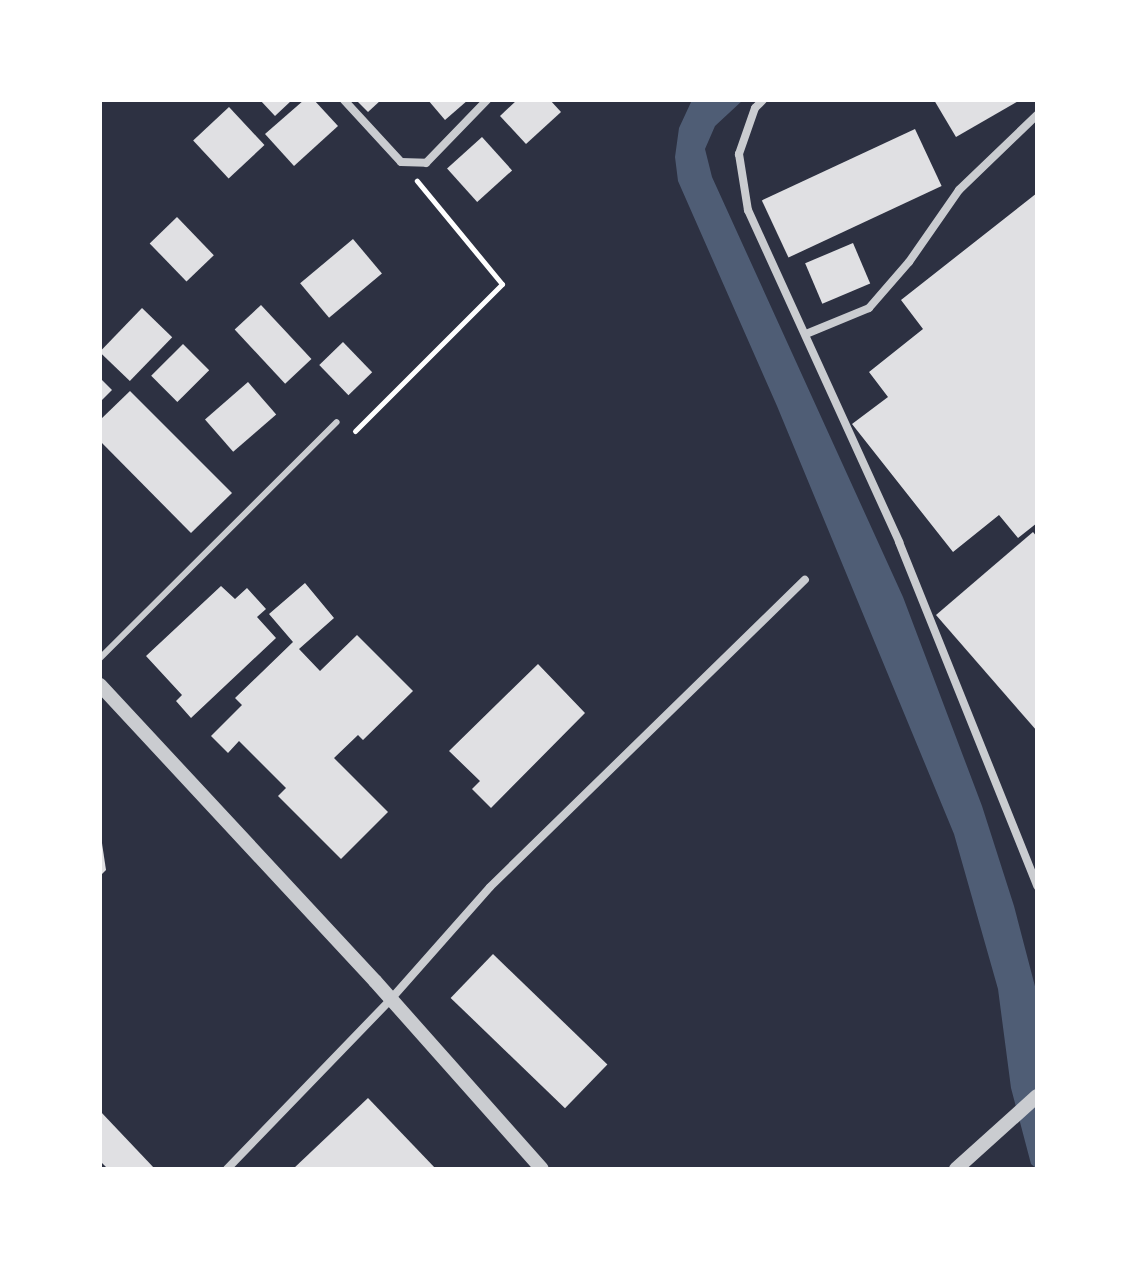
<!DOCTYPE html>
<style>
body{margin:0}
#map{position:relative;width:1137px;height:1269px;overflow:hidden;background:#2d3142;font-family:"Roboto Condensed",sans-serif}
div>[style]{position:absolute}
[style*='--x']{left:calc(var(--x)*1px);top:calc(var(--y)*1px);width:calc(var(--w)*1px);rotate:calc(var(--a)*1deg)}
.water>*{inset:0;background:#4f5d75}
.building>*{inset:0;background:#e0e0e3;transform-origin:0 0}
.path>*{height:5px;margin:-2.5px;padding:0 2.5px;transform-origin:2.5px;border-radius:2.5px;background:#fff}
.service>*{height:6px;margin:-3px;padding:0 3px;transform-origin:3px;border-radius:3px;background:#caccd0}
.minor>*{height:8px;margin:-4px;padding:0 4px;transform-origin:4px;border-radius:4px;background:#caccd0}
.tertiary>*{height:14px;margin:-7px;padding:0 7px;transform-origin:7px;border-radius:7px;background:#caccd0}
span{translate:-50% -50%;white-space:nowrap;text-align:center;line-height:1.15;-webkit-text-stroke:8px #fff;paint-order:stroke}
.frame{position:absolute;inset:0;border:102px solid #fff;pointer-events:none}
</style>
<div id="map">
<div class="water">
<i style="clip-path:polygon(692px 100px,743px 100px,715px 126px,705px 149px,712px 177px,903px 597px,982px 806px,1014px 906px,1037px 994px,1037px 1169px,1031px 1164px,1011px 1088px,998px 989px,954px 834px,777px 406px,678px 181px,675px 157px,679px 128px)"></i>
</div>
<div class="building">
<i style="clip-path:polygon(260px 100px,292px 100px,275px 116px)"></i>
<i style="clip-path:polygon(304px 100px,314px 100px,338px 126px,294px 166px,265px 134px)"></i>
<i style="clip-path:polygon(356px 100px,381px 100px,368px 112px)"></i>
<i style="clip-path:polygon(428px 100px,468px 100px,445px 120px)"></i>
<i style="clip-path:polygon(517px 100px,550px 100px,561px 112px,526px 144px,500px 116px)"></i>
<i style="clip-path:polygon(934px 100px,1020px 100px,956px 137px)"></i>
<i style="left:229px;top:107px;width:52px;height:49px;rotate:47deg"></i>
<i style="left:915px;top:129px;width:63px;height:169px;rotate:65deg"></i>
<i style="left:482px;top:137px;width:45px;height:47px;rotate:48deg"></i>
<i style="clip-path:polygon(1037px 193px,1037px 523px,1018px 538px,999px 515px,953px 552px,852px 424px,888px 397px,869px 372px,923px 329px,901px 300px)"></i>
<i style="left:177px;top:217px;width:53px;height:38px;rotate:46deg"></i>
<i style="left:353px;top:239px;width:45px;height:69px;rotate:50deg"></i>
<i style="left:853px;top:243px;width:44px;height:52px;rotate:67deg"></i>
<i style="left:261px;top:305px;width:74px;height:36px;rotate:47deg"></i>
<i style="left:142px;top:308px;width:42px;height:61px;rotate:44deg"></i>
<i style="left:343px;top:342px;width:42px;height:33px;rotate:46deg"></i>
<i style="left:183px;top:344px;width:37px;height:45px;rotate:45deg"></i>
<i style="clip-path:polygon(100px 378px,112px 390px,100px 402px)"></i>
<i style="left:248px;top:382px;width:43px;height:57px;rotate:49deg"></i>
<i style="clip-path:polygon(130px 391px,232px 493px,191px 533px,100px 441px,100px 420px)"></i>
<i style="clip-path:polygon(1033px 532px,1037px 537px,1037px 731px,936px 615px)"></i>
<i style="clip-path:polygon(305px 583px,334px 618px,299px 649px,320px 671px,357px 635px,413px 691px,363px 740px,358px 735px,334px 758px,388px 812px,341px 859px,278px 796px,286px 788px,239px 741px,228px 753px,211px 736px,242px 705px,235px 698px,293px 642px,269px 614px)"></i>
<i style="clip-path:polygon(221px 586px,235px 599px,247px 588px,266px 609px,257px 617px,276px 638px,191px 718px,176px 701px,182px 695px,146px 656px)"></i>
<i style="clip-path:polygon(538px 664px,585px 713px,491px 808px,472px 789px,480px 781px,449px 751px)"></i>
<i style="clip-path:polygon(100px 830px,106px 870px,100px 876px)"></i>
<i style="left:493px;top:954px;width:159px;height:61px;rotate:44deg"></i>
<i style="clip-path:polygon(368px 1098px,436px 1169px,293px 1169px)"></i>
<i style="clip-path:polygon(100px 1111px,155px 1169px,108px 1169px,100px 1161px)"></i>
</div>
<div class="path">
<i style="--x:355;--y:431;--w:208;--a:-45"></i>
<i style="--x:502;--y:284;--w:134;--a:-129.5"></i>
</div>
<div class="service">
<i style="--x:100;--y:658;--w:334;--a:-44.9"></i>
</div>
<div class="minor">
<i style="--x:344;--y:100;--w:84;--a:47.4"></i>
<i style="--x:401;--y:162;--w:25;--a:2"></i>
<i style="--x:426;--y:163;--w:88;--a:-45.9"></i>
<i style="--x:763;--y:100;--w:11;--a:135"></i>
<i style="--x:755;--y:108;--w:49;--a:109.2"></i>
<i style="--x:739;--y:154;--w:57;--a:80.9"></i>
<i style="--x:748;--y:210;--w:365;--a:65.5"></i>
<i style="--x:899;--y:542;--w:371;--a:68.1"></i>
<i style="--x:806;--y:334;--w:68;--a:-22.4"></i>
<i style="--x:869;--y:308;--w:61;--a:-49"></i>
<i style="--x:909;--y:262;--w:88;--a:-55.2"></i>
<i style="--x:959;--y:190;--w:108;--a:-43.9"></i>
<i style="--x:227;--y:1169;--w:236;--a:-46"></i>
<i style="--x:391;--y:999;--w:149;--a:-48.5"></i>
<i style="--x:490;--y:887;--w:440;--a:-44.3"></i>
</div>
<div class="tertiary">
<i style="--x:100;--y:685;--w:404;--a:47.1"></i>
<i style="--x:375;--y:981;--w:251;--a:48.4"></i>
<i style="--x:956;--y:1169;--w:109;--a:-42"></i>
</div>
<div class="frame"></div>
</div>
